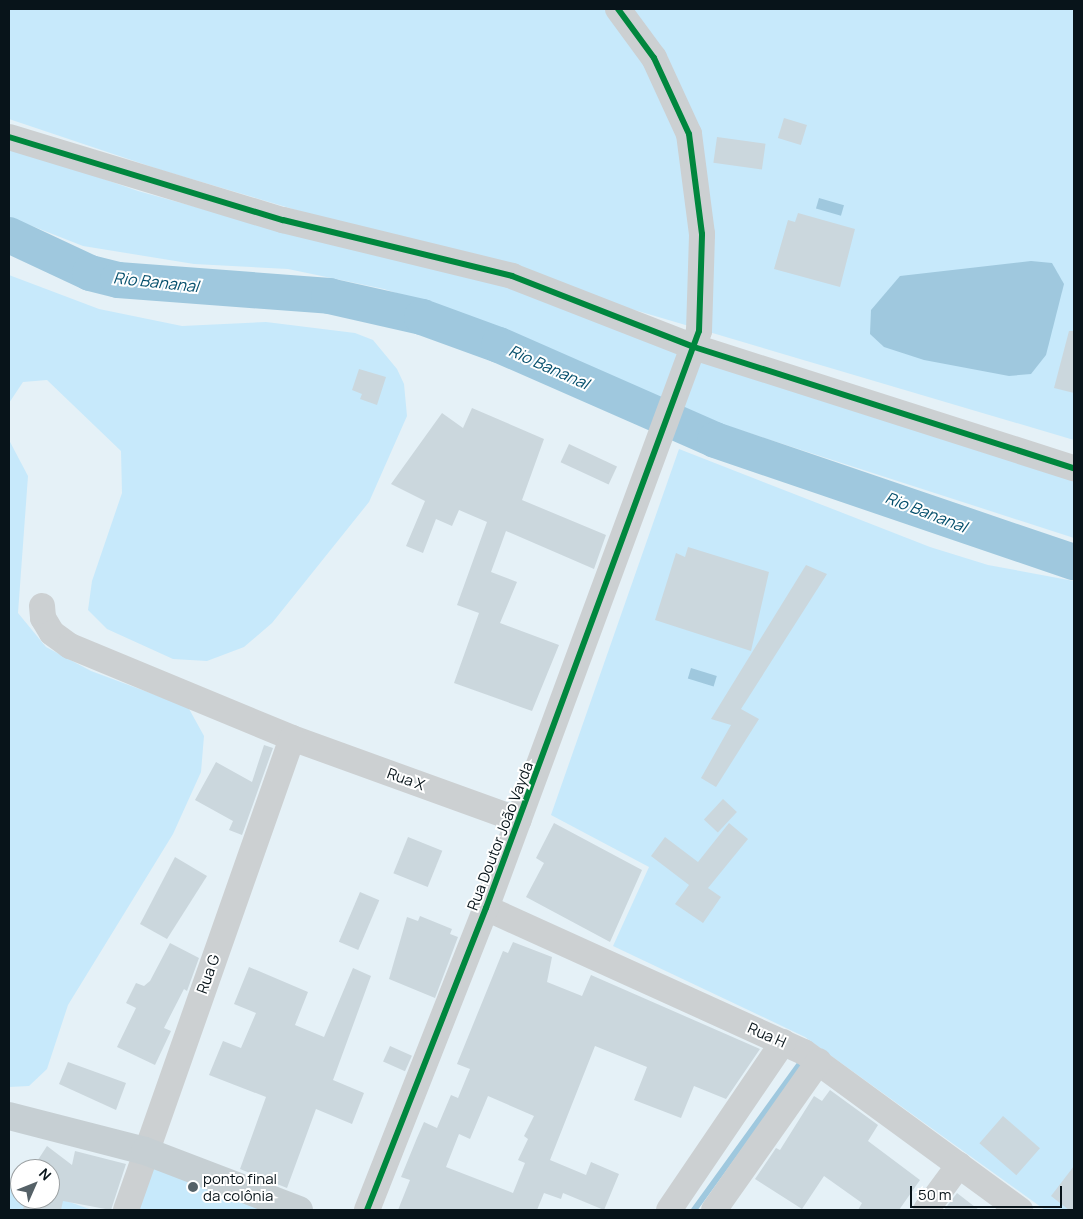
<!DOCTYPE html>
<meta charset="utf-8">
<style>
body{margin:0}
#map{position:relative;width:1083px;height:1219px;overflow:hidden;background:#e5f1f7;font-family:Manrope,sans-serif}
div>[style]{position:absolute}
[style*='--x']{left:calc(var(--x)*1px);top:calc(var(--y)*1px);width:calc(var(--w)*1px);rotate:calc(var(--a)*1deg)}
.green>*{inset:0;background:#c7e9fb}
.water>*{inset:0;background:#9fc8de;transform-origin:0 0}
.stream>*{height:6px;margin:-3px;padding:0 3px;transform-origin:3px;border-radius:3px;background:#9fc8de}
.river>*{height:36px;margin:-18px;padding:0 18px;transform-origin:18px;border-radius:18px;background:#9fc8de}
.building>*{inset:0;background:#cbd7dd;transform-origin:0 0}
.minor>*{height:26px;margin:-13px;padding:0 13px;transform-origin:13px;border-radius:13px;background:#ccd0d2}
.major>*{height:28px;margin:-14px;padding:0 14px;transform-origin:14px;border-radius:14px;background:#c6cfd3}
.cycleway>*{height:6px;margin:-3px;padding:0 3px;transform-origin:3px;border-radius:3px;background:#00873e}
.dots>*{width:14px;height:14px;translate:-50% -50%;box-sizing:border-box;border:2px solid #fff;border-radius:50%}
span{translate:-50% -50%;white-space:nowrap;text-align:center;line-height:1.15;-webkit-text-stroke:4px #fff;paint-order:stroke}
.street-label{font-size:15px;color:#08141a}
.poi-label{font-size:15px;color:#08141a}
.left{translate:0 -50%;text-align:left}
.water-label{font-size:16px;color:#054f6c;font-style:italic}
.frame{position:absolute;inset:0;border:10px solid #08141a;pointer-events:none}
.north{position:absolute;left:10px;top:1159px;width:50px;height:50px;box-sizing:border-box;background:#fff;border:1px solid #9ca1a3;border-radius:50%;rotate:46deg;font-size:14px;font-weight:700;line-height:20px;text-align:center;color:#08141a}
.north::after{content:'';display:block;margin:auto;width:18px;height:22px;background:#556167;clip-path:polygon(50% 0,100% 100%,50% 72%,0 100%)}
.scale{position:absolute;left:910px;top:1186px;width:152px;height:22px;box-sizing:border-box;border:2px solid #08141a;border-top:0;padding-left:6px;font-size:15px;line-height:18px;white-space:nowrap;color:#08141a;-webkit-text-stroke:4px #fff;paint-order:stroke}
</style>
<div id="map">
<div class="green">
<i style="clip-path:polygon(9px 9px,1074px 9px,1074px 440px,161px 170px,9px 119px)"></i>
<i style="clip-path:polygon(9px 146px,138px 191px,296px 235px,502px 281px,681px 350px,660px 405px,474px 318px,384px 289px,288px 269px,194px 264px,83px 246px,9px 217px)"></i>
<i style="clip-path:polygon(9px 275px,99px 309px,182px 326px,266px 322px,355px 333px,373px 340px,397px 369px,404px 384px,407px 416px,369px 502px,272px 623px,244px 647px,207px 661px,173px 659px,107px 629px,88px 610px,92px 581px,122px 493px,121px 451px,47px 380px,23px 382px,9px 403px)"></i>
<i style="clip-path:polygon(699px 361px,1074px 476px,1074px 538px,681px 411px)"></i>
<i style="clip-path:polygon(9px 440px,28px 476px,18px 613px,46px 647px,91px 671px,188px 707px,204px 736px,201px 772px,173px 834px,68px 1005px,47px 1069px,29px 1086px,9px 1087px)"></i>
<i style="clip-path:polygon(679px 449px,930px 547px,988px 565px,1074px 581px,1074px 1210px,1045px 1210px,805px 1037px,613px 946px,649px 867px,551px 815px)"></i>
<i style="clip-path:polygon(154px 1161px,285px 1210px,138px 1210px)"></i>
<i style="clip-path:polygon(9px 1180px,20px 1184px,20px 1199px,50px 1199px,50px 1195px,92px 1210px,9px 1210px)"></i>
</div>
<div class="water">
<i style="left:819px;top:198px;width:26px;height:11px;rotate:16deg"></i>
<i style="clip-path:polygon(1031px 261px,1052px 263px,1064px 284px,1046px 355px,1031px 374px,1009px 376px,924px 360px,884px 347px,870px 334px,871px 310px,900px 276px)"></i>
<i style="left:691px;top:668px;width:27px;height:11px;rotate:17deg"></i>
</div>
<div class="stream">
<i style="--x:694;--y:1210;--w:188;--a:-54.1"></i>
</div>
<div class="river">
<i style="--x:9;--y:235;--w:89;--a:25.1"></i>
<i style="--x:90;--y:273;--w:29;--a:14"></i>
<i style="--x:118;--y:280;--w:212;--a:4.3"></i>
<i style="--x:329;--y:296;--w:95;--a:12.7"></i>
<i style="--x:422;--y:317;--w:82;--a:20"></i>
<i style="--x:499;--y:345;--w:236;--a:23.7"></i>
<i style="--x:715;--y:440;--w:379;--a:18.8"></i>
</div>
<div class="building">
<i style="left:784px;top:118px;width:24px;height:21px;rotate:17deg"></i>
<i style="left:717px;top:137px;width:49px;height:26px;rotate:8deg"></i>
<i style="clip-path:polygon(798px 213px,855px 229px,840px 287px,774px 269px,788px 220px,795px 222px)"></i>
<i style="clip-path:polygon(1069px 331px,1074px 331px,1074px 393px,1054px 388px)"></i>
<i style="clip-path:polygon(359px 369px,386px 377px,377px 405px,360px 399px,362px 394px,352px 390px)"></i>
<i style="clip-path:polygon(472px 408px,544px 439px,522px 500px,606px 535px,594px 569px,506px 531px,491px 572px,517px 582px,500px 623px,559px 645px,532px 711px,454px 683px,479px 613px,457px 605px,487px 522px,459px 510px,452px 526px,436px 519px,423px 553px,406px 546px,425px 501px,391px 484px,442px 413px,463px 428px)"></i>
<i style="left:569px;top:444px;width:53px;height:20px;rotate:25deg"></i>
<i style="clip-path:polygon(688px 547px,769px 572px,751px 651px,655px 620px,676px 553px,685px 557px)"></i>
<i style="clip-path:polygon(806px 565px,827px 574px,741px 709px,759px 719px,716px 787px,701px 778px,731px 725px,711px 719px)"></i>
<i style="clip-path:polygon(264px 745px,273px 748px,242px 835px,229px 830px,233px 821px,195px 800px,216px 762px,252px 782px)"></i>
<i style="left:723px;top:799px;width:19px;height:28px;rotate:43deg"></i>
<i style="clip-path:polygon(554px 823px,642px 870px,610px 942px,526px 897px,544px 863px,536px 858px)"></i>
<i style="clip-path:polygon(729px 823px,748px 839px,708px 888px,721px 897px,703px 923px,675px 904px,689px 885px,651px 856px,665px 837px,698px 862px)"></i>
<i style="left:408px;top:837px;width:37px;height:39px;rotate:22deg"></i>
<i style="clip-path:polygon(175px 857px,207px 876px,167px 939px,140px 924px)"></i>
<i style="left:360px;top:892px;width:21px;height:54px;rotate:23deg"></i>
<i style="clip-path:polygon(420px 916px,452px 929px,450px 934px,458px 937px,435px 998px,389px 979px,407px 917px,418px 921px)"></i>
<i style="clip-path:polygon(evenodd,513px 942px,552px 957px,547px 982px,582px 996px,591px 975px,760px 1049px,726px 1099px,694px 1086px,681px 1118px,634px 1100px,647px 1067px,595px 1046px,550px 1160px,586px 1175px,591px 1162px,619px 1174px,604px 1210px,563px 1193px,561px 1199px,544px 1193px,537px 1210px,398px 1210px,410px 1180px,401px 1177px,417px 1138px,424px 1122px,437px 1128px,451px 1095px,458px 1098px,470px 1069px,457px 1064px,503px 951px,508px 953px,513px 942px,488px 1096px,534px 1116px,524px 1136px,528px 1139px,518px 1160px,525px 1163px,513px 1193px,446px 1167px,459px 1134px,470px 1139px,488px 1096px)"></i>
<i style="clip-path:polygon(170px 943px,199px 958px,187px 991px,184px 989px,164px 1028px,171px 1031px,155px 1065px,117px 1047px,136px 1008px,126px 1003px,136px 983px,144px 986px,150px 981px)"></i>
<i style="clip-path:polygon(249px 967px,308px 992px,295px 1025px,324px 1037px,353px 968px,371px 976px,333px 1080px,364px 1093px,352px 1124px,316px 1109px,287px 1188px,240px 1169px,266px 1097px,209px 1075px,223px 1041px,241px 1048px,256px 1013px,234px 1004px)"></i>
<i style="left:390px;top:1046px;width:24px;height:17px;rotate:24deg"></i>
<i style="clip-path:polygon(68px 1062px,126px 1083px,116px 1110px,59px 1084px)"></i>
<i style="clip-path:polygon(830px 1090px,878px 1125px,868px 1141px,920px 1180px,899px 1210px,858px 1210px,862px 1203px,824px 1176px,802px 1209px,755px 1179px,776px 1148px,780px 1150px,814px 1096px,822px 1101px)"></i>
<i style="left:1003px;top:1116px;width:49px;height:36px;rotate:41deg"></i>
<i style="clip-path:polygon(47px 1146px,72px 1165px,75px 1151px,126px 1164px,111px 1210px,63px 1201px,61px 1210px,23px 1210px,25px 1199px,50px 1199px,50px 1169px,32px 1169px)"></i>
<i style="clip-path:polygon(1074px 1166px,1074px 1210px,1069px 1210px,1051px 1196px)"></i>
<i style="clip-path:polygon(957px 1193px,979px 1210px,944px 1210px)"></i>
</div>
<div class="minor">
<i style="--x:9;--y:137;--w:286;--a:16.9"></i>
<i style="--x:283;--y:220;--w:236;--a:13.7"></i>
<i style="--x:512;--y:276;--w:195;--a:21.3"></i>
<i style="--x:694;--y:347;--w:399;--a:17.7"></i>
<i style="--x:42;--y:606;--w:12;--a:85"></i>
<i style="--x:43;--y:618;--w:17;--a:59"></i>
<i style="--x:52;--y:633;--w:22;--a:36"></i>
<i style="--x:70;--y:646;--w:240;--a:22.5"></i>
<i style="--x:292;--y:738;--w:241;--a:19.9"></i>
<i style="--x:486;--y:908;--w:349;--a:24.4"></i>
<i style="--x:804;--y:1052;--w:268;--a:36.2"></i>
<i style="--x:126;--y:1210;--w:500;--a:-70.62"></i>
<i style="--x:367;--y:1210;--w:325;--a:-68.5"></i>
<i style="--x:486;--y:908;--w:615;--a:-69.74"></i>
<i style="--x:699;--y:331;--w:97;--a:-88.2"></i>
<i style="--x:702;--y:234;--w:101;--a:-97.4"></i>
<i style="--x:689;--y:134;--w:84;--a:-114.7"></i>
<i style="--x:654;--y:58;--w:61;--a:-126.3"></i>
<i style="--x:669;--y:1210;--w:203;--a:-55.8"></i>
<i style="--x:714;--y:1210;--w:182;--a:-54.8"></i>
<i style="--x:926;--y:1210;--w:56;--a:-53.7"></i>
</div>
<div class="major">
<i style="--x:9;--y:1116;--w:140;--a:14.4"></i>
<i style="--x:145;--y:1151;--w:165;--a:21"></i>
</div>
<div class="cycleway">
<i style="--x:9;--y:137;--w:286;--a:16.9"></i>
<i style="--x:283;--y:220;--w:236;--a:13.7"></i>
<i style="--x:512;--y:276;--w:195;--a:21.3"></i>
<i style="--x:694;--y:347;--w:399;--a:17.7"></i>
<i style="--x:367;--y:1210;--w:325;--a:-68.5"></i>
<i style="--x:486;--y:908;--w:615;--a:-69.74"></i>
<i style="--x:699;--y:331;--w:97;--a:-88.2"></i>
<i style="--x:702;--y:234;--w:101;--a:-97.4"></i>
<i style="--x:689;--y:134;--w:84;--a:-114.7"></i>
<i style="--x:654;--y:58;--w:61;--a:-126.3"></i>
</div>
<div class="dots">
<i style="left:193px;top:1187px;background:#556167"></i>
</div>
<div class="street-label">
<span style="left:406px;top:779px;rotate:20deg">Rua X</span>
<span style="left:500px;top:836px;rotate:-69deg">Rua Doutor João Vayda</span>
<span style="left:208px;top:974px;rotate:-70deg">Rua G</span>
<span style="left:767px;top:1035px;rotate:24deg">Rua H</span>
</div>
<div class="poi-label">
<span class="left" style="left:203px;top:1187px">ponto final<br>da colônia</span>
</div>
<div class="water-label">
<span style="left:156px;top:282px;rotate:6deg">Rio Bananal</span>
<span style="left:549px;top:367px;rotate:24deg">Rio Bananal</span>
<span style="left:926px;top:512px;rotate:21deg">Rio Bananal</span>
</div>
<div class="frame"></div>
<div class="north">N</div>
<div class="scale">50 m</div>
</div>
